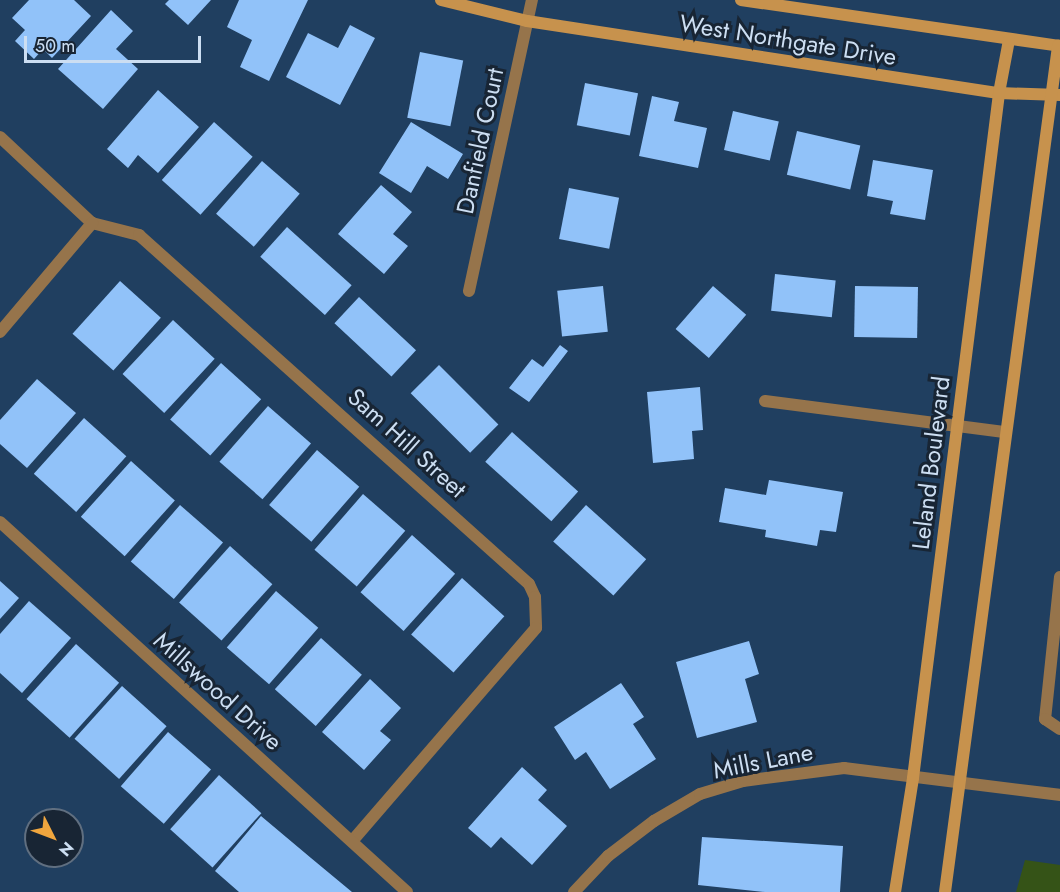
<!DOCTYPE html>
<style>
body{margin:0}
#map{position:relative;width:1060px;height:892px;overflow:hidden;background:#203f60;font-family:Jost,sans-serif}
div>[style]{position:absolute}
[style*='--x']{left:calc(var(--x)*1px);top:calc(var(--y)*1px);width:calc(var(--w)*1px);rotate:calc(var(--a)*1deg)}
.green>*{inset:0;background:#355317}
.building>*{inset:0;background:#91c2f9;transform-origin:0 0}
.lane>*{height:12px;margin:-6px;padding:0 6px;transform-origin:6px;border-radius:6px;background:#96744b}
.street>*{height:12px;margin:-6px;padding:0 6px;transform-origin:6px;border-radius:6px;background:#96744b}
.secondary>*{height:12px;margin:-6px;padding:0 6px;transform-origin:6px;border-radius:6px;background:#c7924d}
span{translate:-50% -50%;white-space:nowrap;text-align:center;line-height:1.15;-webkit-text-stroke:6px #182534;paint-order:stroke}
.street-label{font-size:24px;color:#ccdef2}
.north{position:absolute;left:24px;top:808px;width:60px;height:60px;box-sizing:border-box;background:#182534;border:2px solid #606f80;border-radius:50%;rotate:132deg;font-size:16px;font-weight:700;line-height:24px;text-align:center;color:#ccdef2}
.north::after{content:'';display:block;margin:auto;width:21px;height:27px;background:#f0a63e;clip-path:polygon(50% 0,100% 100%,50% 72%,0 100%)}
.scale{position:absolute;left:24px;top:36px;width:177px;height:27px;box-sizing:border-box;border:3px solid #ccdef2;border-top:0;padding-left:8px;font-size:18px;line-height:21px;white-space:nowrap;color:#ccdef2;-webkit-text-stroke:4px #182534;paint-order:stroke}
</style>
<div id="map">
<div class="green">
<i style="clip-path:polygon(1025px 860px,1060px 865px,1060px 892px,1016px 892px)"></i>
</div>
<div class="building">
<i style="clip-path:polygon(29px 0,74px 0,91px 16px,52px 58px,43px 49px,34px 59px,15px 41px,25px 30px,12px 18px)"></i>
<i style="clip-path:polygon(169px 0,211px 0,188px 25px,165px 4px)"></i>
<i style="clip-path:polygon(239px 0,308px 0,269px 81px,240px 67px,252px 40px,227px 27px)"></i>
<i style="clip-path:polygon(111px 10px,133px 31px,116px 49px,138px 69px,103px 109px,58px 69px)"></i>
<i style="clip-path:polygon(350px 25px,375px 38px,340px 105px,286px 77px,308px 33px,338px 48px)"></i>
<i style="left:420px;top:52px;width:44px;height:67px;rotate:11deg"></i>
<i style="left:585px;top:83px;width:54px;height:43px;rotate:11deg"></i>
<i style="clip-path:polygon(158px 90px,199px 127px,158px 173px,138px 155px,128px 168px,107px 149px)"></i>
<i style="clip-path:polygon(652px 96px,679px 102px,674px 121px,707px 128px,698px 168px,639px 156px)"></i>
<i style="left:733px;top:111px;width:47px;height:40px;rotate:13deg"></i>
<i style="left:214px;top:122px;width:52px;height:78px;rotate:42deg"></i>
<i style="clip-path:polygon(411px 122px,463px 154px,448px 179px,427px 166px,411px 193px,379px 173px)"></i>
<i style="left:797px;top:131px;width:65px;height:45px;rotate:13deg"></i>
<i style="clip-path:polygon(873px 160px,933px 170px,925px 220px,890px 214px,893px 201px,867px 196px)"></i>
<i style="left:262px;top:161px;width:50px;height:70px;rotate:41deg"></i>
<i style="clip-path:polygon(381px 185px,412px 212px,393px 234px,408px 246px,384px 274px,338px 234px)"></i>
<i style="left:569px;top:188px;width:51px;height:52px;rotate:11deg"></i>
<i style="left:287px;top:227px;width:87px;height:40px;rotate:42deg"></i>
<i style="left:775px;top:274px;width:61px;height:37px;rotate:6deg"></i>
<i style="left:120px;top:281px;width:55px;height:71px;rotate:42deg"></i>
<i style="left:603px;top:286px;width:46px;height:46px;rotate:84deg"></i>
<i style="left:713px;top:286px;width:44px;height:57px;rotate:41deg"></i>
<i style="left:855px;top:286px;width:63px;height:51px;rotate:1deg"></i>
<i style="left:359px;top:297px;width:78px;height:36px;rotate:43deg"></i>
<i style="left:173px;top:320px;width:57px;height:74px;rotate:43deg"></i>
<i style="clip-path:polygon(560px 345px,568px 351px,529px 402px,509px 388px,532px 359px,543px 367px)"></i>
<i style="left:221px;top:363px;width:54px;height:76px;rotate:42deg"></i>
<i style="left:439px;top:365px;width:84px;height:40px;rotate:45deg"></i>
<i style="clip-path:polygon(37px 379px,76px 413px,27px 468px,0 444px,0 420px)"></i>
<i style="clip-path:polygon(700px 387px,703px 430px,692px 431px,694px 459px,653px 463px,647px 392px)"></i>
<i style="left:268px;top:406px;width:57px;height:74px;rotate:41deg"></i>
<i style="left:84px;top:418px;width:57px;height:75px;rotate:42deg"></i>
<i style="left:512px;top:432px;width:89px;height:40px;rotate:42deg"></i>
<i style="left:317px;top:450px;width:56px;height:73px;rotate:41deg"></i>
<i style="left:131px;top:461px;width:59px;height:75px;rotate:42deg"></i>
<i style="clip-path:polygon(769px 480px,843px 492px,836px 532px,820px 530px,817px 546px,765px 537px,766px 530px,719px 522px,725px 488px,766px 495px)"></i>
<i style="left:363px;top:494px;width:56px;height:74px;rotate:41deg"></i>
<i style="left:180px;top:505px;width:57px;height:75px;rotate:41deg"></i>
<i style="left:586px;top:505px;width:81px;height:49px;rotate:42deg"></i>
<i style="left:412px;top:535px;width:58px;height:77px;rotate:42deg"></i>
<i style="left:230px;top:546px;width:57px;height:76px;rotate:42deg"></i>
<i style="left:462px;top:578px;width:57px;height:76px;rotate:42deg"></i>
<i style="clip-path:polygon(0 581px,19px 598px,0 619px)"></i>
<i style="left:276px;top:591px;width:56px;height:75px;rotate:41deg"></i>
<i style="clip-path:polygon(29px 601px,71px 638px,22px 693px,0 673px,0 634px)"></i>
<i style="left:321px;top:638px;width:55px;height:69px;rotate:42deg"></i>
<i style="clip-path:polygon(749px 641px,759px 674px,745px 679px,757px 722px,697px 738px,676px 662px)"></i>
<i style="left:76px;top:644px;width:58px;height:74px;rotate:42deg"></i>
<i style="clip-path:polygon(370px 679px,401px 708px,380px 731px,391px 740px,364px 770px,322px 732px)"></i>
<i style="clip-path:polygon(621px 683px,644px 717px,633px 724px,656px 759px,610px 789px,586px 752px,575px 760px,554px 727px)"></i>
<i style="left:122px;top:686px;width:60px;height:71px;rotate:42deg"></i>
<i style="left:168px;top:732px;width:57px;height:72px;rotate:41deg"></i>
<i style="clip-path:polygon(522px 767px,547px 790px,538px 800px,567px 826px,532px 865px,501px 837px,491px 848px,468px 828px)"></i>
<i style="left:219px;top:775px;width:57px;height:73px;rotate:42deg"></i>
<i style="clip-path:polygon(261px 816px,311px 858px,352px 892px,239px 892px,215px 871px)"></i>
<i style="clip-path:polygon(702px 837px,843px 846px,840px 892px,765px 892px,698px 885px)"></i>
</div>
<div class="lane">
<i style="--x:1060;--y:577;--w:143;--a:96"></i>
<i style="--x:1045;--y:719;--w:18;--a:34"></i>
</div>
<div class="street">
<i style="--x:0;--y:137;--w:126;--a:43.1"></i>
<i style="--x:92;--y:223;--w:49;--a:14.3"></i>
<i style="--x:139;--y:235;--w:523;--a:41.82"></i>
<i style="--x:529;--y:584;--w:14;--a:65"></i>
<i style="--x:535;--y:597;--w:31;--a:88"></i>
<i style="--x:536;--y:628;--w:281;--a:130.8"></i>
<i style="--x:469;--y:291;--w:298;--a:-77.8"></i>
<i style="--x:0;--y:332;--w:143;--a:-49.8"></i>
<i style="--x:765;--y:401;--w:241;--a:7.4"></i>
<i style="--x:0;--y:522;--w:550;--a:42.27"></i>
<i style="--x:574;--y:892;--w:50;--a:-46.6"></i>
<i style="--x:608;--y:856;--w:58;--a:-37.3"></i>
<i style="--x:654;--y:821;--w:53;--a:-30.4"></i>
<i style="--x:700;--y:794;--w:45;--a:-16.8"></i>
<i style="--x:743;--y:781;--w:102;--a:-7.3"></i>
<i style="--x:844;--y:768;--w:218;--a:7.1"></i>
</div>
<div class="secondary">
<i style="--x:441;--y:0;--w:89;--a:13.7"></i>
<i style="--x:527;--y:21;--w:477;--a:8.7"></i>
<i style="--x:999;--y:93;--w:61;--a:1.9"></i>
<i style="--x:741;--y:0;--w:322;--a:8.2"></i>
<i style="--x:895;--y:892;--w:115;--a:-81"></i>
<i style="--x:913;--y:778;--w:690;--a:-82.84"></i>
<i style="--x:999;--y:93;--w:54;--a:-79.3"></i>
<i style="--x:945;--y:892;--w:854;--a:-82.39"></i>
</div>
<div class="street-label">
<span style="left:788px;top:40px;rotate:9deg">West Northgate Drive</span>
<span style="left:480px;top:141px;rotate:-78deg">Danfield Court</span>
<span style="left:407px;top:443px;rotate:42deg">Sam Hill Street</span>
<span style="left:931px;top:463px;rotate:-83deg">Leland Boulevard</span>
<span style="left:218px;top:691px;rotate:42deg">Millswood Drive</span>
<span style="left:763px;top:761px;rotate:-11deg">Mills Lane</span>
</div>
<div class="north">N</div>
<div class="scale">50 m</div>
</div>
